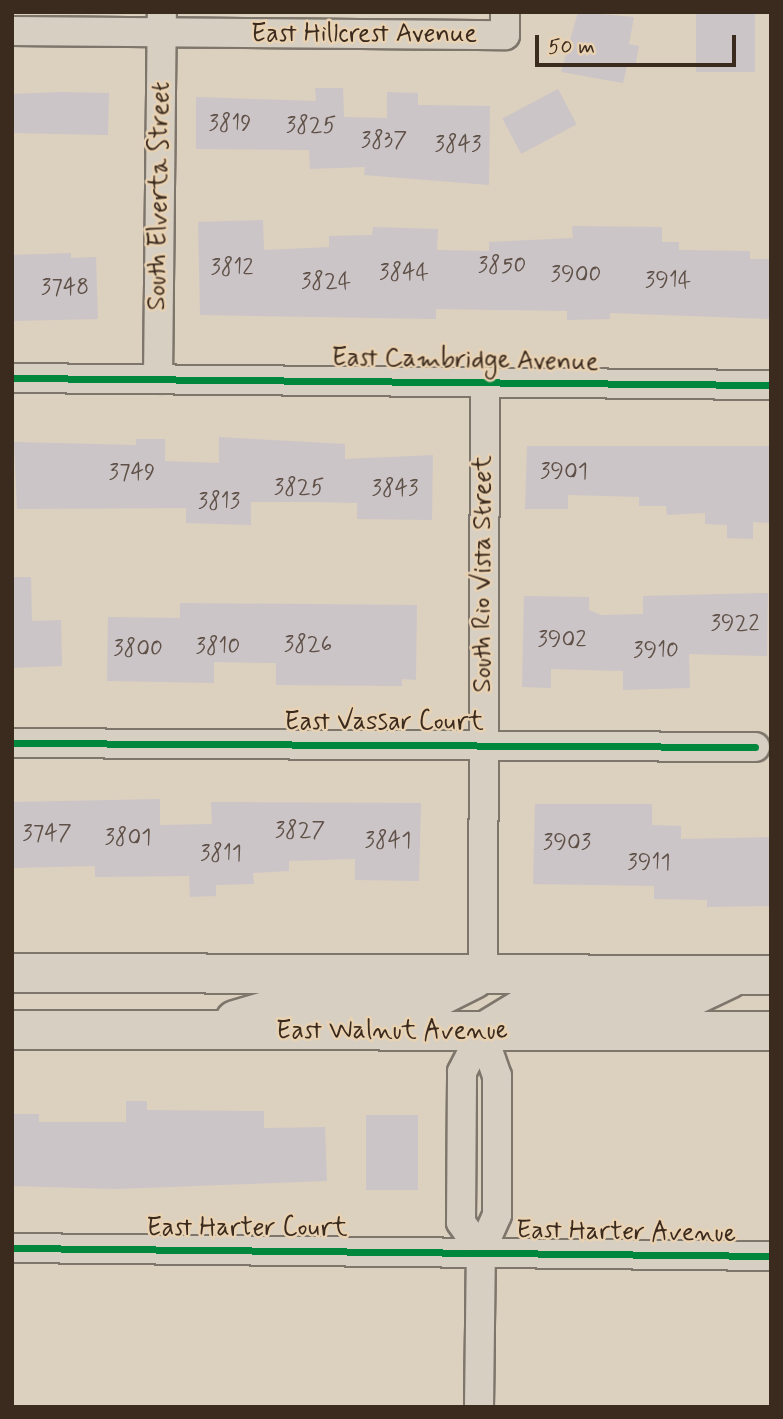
<!DOCTYPE html>
<style>
body{margin:0}
#map{position:relative;width:783px;height:1419px;overflow:hidden;background:#dcd0bf;font-family:Mynerve,sans-serif}
div>[style]{position:absolute}
[style*='--x']{left:calc(var(--x)*1px);top:calc(var(--y)*1px);width:calc(var(--w)*1px);rotate:calc(var(--a)*1deg)}
.building>*{inset:0;background:#ccc5c7;transform-origin:0 0}
.roads{filter:drop-shadow(2px 0 #7e766b) drop-shadow(-2px 0 #7e766b) drop-shadow(0 2px #7e766b) drop-shadow(0 -2px #7e766b)}
.minor>*{height:28px;margin:-14px;padding:0 14px;transform-origin:14px;border-radius:14px;background:#d8cfc3}
.secondary>*{height:38px;margin:-19px;padding:0 19px;transform-origin:19px;border-radius:19px;background:#d8cfc3}
.cycleway>*{height:7px;margin:-3.5px;padding:0 3.5px;transform-origin:3.5px;border-radius:3.5px;background:#00873e}
span{translate:-50% -50%;white-space:nowrap;text-align:center;line-height:1.15;-webkit-text-stroke:5px #e9d2b2;paint-order:stroke}
.number-label{font-size:23px;color:#5f5148}
.number-label span{-webkit-text-stroke-width:0}
.street-label{font-size:26px;color:#3b2a1e}
.frame{position:absolute;inset:0;border:14px solid #3b2a1e;pointer-events:none}
.scale{position:absolute;left:535px;top:35px;width:201px;height:32px;box-sizing:border-box;border:4px solid #3b2a1e;border-top:0;padding-left:9px;font-size:21px;line-height:24px;white-space:nowrap;color:#3b2a1e;-webkit-text-stroke:5px #e9d2b2;paint-order:stroke}
</style>
<div id="map">
<div class="building">
<i style="clip-path:polygon(578px 12px,634px 17px,629px 44px,639px 46px,635px 67px,627px 66px,623px 83px,561px 72px)"></i>
<i style="left:696px;top:12px;width:59px;height:60px"></i>
<i style="clip-path:polygon(315px 88px,343px 88px,344px 117px,387px 118px,387px 92px,418px 93px,418px 105px,490px 106px,489px 185px,364px 175px,365px 167px,310px 169px,309px 150px,196px 149px,196px 97px,316px 101px)"></i>
<i style="left:558px;top:89px;width:40px;height:63px;rotate:62deg"></i>
<i style="clip-path:polygon(59px 92px,109px 93px,108px 135px,12px 133px,12px 94px)"></i>
<i style="clip-path:polygon(263px 220px,264px 250px,329px 247px,329px 236px,372px 235px,373px 227px,438px 229px,437px 250px,489px 251px,489px 242px,573px 238px,572px 226px,662px 227px,662px 242px,679px 242px,679px 250px,750px 251px,750px 259px,771px 259px,771px 319px,610px 313px,610px 319px,567px 320px,567px 311px,436px 309px,436px 319px,200px 315px,198px 222px)"></i>
<i style="clip-path:polygon(71px 253px,71px 258px,96px 257px,98px 319px,12px 321px,12px 255px)"></i>
<i style="clip-path:polygon(219px 437px,345px 444px,345px 459px,433px 455px,432px 520px,357px 519px,357px 503px,316px 502px,251px 502px,251px 525px,186px 523px,186px 508px,17px 509px,14px 442px,136px 445px,136px 439px,165px 439px,165px 461px,219px 463px)"></i>
<i style="clip-path:polygon(527px 446px,771px 446px,770px 523px,753px 522px,753px 539px,727px 538px,727px 525px,705px 524px,705px 513px,667px 515px,666px 506px,639px 506px,639px 497px,568px 495px,568px 509px,525px 509px)"></i>
<i style="clip-path:polygon(12px 577px,31px 577px,32px 621px,61px 620px,62px 666px,12px 668px)"></i>
<i style="clip-path:polygon(768px 593px,767px 656px,689px 654px,690px 688px,623px 690px,623px 671px,551px 669px,551px 688px,522px 687px,524px 596px,589px 597px,589px 610px,601px 615px,643px 614px,643px 596px)"></i>
<i style="clip-path:polygon(180px 603px,417px 605px,416px 680px,402px 679px,402px 686px,276px 685px,276px 663px,214px 662px,214px 683px,107px 681px,108px 617px,180px 618px)"></i>
<i style="clip-path:polygon(160px 799px,160px 825px,212px 824px,211px 802px,421px 803px,419px 881px,355px 880px,355px 859px,289px 861px,289px 871px,253px 873px,254px 884px,216px 885px,216px 896px,190px 897px,189px 876px,95px 877px,95px 866px,13px 868px,14px 802px)"></i>
<i style="clip-path:polygon(535px 804px,652px 804px,652px 825px,681px 826px,681px 839px,770px 837px,771px 906px,707px 907px,707px 900px,654px 899px,654px 886px,533px 884px)"></i>
<i style="clip-path:polygon(126px 1101px,147px 1101px,147px 1110px,264px 1111px,264px 1128px,325px 1127px,327px 1181px,116px 1189px,12px 1186px,12px 1114px,39px 1114px,39px 1122px,126px 1122px)"></i>
<i style="left:366px;top:1115px;width:52px;height:75px"></i>
</div>
<div class="roads">
<div class="minor">
<i style="--x:12;--y:31;--w:493;--a:0.5"></i>
<i style="--x:505;--y:35;--w:23;--a:-90"></i>
<i style="--x:12;--y:378;--w:759;--a:0.53"></i>
<i style="--x:158;--y:379;--w:367;--a:-89.4"></i>
<i style="--x:12;--y:743;--w:743;--a:0.31"></i>
<i style="--x:483;--y:975;--w:592;--a:-89.81"></i>
<i style="--x:12;--y:1248;--w:759;--a:0.6"></i>
<i style="--x:481;--y:1251;--w:35;--a:-125"></i>
<i style="--x:461;--y:1222;--w:150;--a:-89.6"></i>
<i style="--x:462;--y:1072;--w:44;--a:-62.9"></i>
<i style="--x:479;--y:1407;--w:156;--a:-89.3"></i>
<i style="--x:481;--y:1251;--w:39;--a:-66"></i>
<i style="--x:497;--y:1215;--w:139;--a:-90"></i>
<i style="--x:497;--y:1076;--w:46;--a:-109.2"></i>
</div>
<div class="secondary">
<i style="--x:12;--y:973;--w:759;--a:0.15"></i>
<i style="--x:235;--y:1020;--w:64;--a:-16.4"></i>
<i style="--x:296;--y:1002;--w:126;--a:1.4"></i>
<i style="--x:422;--y:1005;--w:58;--a:-26.6"></i>
<i style="--x:12;--y:1030;--w:759;--a:0.08"></i>
<i style="--x:482;--y:1033;--w:52;--a:-31.5"></i>
<i style="--x:526;--y:1006;--w:148;--a:-0.4"></i>
<i style="--x:674;--y:1005;--w:61;--a:-25.3"></i>
</div>
</div>
<div class="cycleway">
<i style="--x:12;--y:378;--w:759;--a:0.53"></i>
<i style="--x:12;--y:743;--w:743;--a:0.31"></i>
<i style="--x:12;--y:1248;--w:759;--a:0.6"></i>
</div>
<div class="number-label">
<span style="left:230px;top:124px">3819</span>
<span style="left:311px;top:126px">3825</span>
<span style="left:384px;top:141px">3837</span>
<span style="left:458px;top:145px">3843</span>
<span style="left:502px;top:266px">3850</span>
<span style="left:232px;top:268px">3812</span>
<span style="left:404px;top:273px">3844</span>
<span style="left:576px;top:275px">3900</span>
<span style="left:668px;top:281px">3914</span>
<span style="left:326px;top:282px">3824</span>
<span style="left:65px;top:288px">3748</span>
<span style="left:564px;top:472px">3901</span>
<span style="left:132px;top:473px">3749</span>
<span style="left:299px;top:488px">3825</span>
<span style="left:395px;top:489px">3843</span>
<span style="left:219px;top:502px">3813</span>
<span style="left:735px;top:624px">3922</span>
<span style="left:562px;top:640px">3902</span>
<span style="left:308px;top:645px">3826</span>
<span style="left:218px;top:647px">3810</span>
<span style="left:138px;top:649px">3800</span>
<span style="left:656px;top:651px">3910</span>
<span style="left:300px;top:831px">3827</span>
<span style="left:47px;top:834px">3747</span>
<span style="left:128px;top:838px">3801</span>
<span style="left:388px;top:841px">3841</span>
<span style="left:567px;top:843px">3903</span>
<span style="left:221px;top:854px">3811</span>
<span style="left:649px;top:863px">3911</span>
</div>
<div class="street-label">
<span style="left:364px;top:35px">East Hillcrest Avenue</span>
<span style="left:160px;top:196px;rotate:-89deg">South Elverta Street</span>
<span style="left:465px;top:361px;rotate:1deg">East Cambridge Avenue</span>
<span style="left:484px;top:574px;rotate:-90deg">South Rio Vista Street</span>
<span style="left:384px;top:723px">East Vassar Court</span>
<span style="left:392px;top:1032px">East Walnut Avenue</span>
<span style="left:247px;top:1229px">East Harter Court</span>
<span style="left:626px;top:1233px;rotate:1deg">East Harter Avenue</span>
</div>
<div class="frame"></div>
<div class="scale">50 m</div>
</div>
